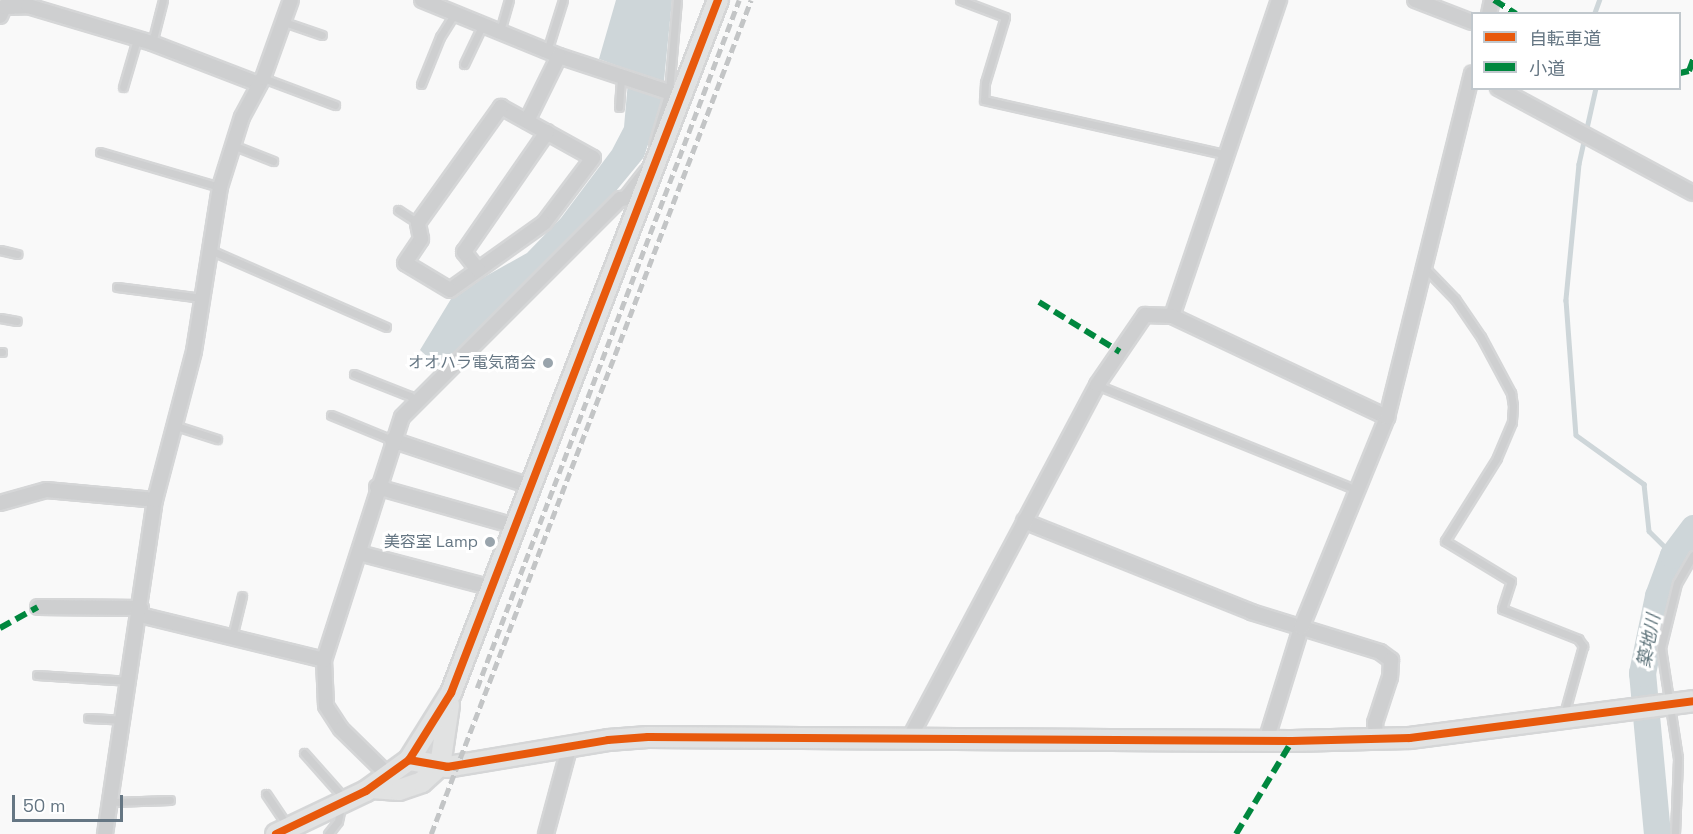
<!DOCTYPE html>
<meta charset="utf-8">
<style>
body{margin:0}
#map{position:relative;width:1693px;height:834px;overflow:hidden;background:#f9f9f9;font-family:"Space Grotesk","Noto Sans JP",sans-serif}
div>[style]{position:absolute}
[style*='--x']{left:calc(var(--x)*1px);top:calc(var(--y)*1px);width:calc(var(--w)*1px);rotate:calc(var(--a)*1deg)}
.water>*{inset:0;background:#ced6d9}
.stream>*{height:4.5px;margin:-2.25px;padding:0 2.25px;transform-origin:2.25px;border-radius:2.25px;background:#ced6d9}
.river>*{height:27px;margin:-13.5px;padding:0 13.5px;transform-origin:13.5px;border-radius:13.5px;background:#ced6d9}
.roads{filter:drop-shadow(2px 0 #d5d6d7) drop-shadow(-2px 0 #d5d6d7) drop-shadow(0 2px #d5d6d7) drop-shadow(0 -2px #d5d6d7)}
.lane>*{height:7px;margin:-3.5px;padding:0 3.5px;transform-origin:3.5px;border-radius:3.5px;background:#cecfd0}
.street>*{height:14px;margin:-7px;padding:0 7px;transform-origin:7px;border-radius:7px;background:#cecfd0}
.secondary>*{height:20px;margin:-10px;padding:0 10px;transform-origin:10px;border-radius:10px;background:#e1e2e2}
.rail>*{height:4.5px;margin-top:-2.25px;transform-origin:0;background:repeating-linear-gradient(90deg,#c3c5c6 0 9px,transparent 0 13.5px)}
.quiet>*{height:6px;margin-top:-3px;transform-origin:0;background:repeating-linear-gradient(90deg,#00873e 0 12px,transparent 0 18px)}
.cycleway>*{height:8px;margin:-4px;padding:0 4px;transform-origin:4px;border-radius:4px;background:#e8590c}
.dots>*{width:16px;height:16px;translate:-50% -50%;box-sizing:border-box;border:3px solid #fff;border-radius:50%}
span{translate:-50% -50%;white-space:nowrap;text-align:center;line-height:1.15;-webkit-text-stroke:6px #fff;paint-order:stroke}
.poi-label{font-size:16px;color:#657683}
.right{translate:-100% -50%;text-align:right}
.water-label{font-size:18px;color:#60757c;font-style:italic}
.legend{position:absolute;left:1471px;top:12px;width:210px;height:78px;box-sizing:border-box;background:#fff;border:2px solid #c1c8cd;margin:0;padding:8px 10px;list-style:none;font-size:18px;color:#657683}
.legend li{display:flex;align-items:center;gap:12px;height:30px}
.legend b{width:30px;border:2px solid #c1c8cd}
.scale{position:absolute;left:12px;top:795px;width:111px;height:27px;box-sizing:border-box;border:3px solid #657683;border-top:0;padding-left:8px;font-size:18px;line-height:21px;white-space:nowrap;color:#657683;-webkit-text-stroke:4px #fff;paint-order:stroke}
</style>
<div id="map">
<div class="water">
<i style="clip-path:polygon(616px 0,672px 0,662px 101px,644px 157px,592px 220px,452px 355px,454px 359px,442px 370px,420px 350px,454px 294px,527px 253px,561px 218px,612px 150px,624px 127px,629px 70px,599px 59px)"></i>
</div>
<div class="stream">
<i style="--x:1594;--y:14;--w:15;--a:-70"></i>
<i style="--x:1596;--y:88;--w:78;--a:102.6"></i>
<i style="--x:1579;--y:164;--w:137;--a:95.5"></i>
<i style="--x:1566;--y:300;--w:135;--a:85.8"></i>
<i style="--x:1576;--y:435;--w:84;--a:35.8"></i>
<i style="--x:1644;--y:484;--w:47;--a:83.9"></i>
<i style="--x:1649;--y:531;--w:34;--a:45"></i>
</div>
<div class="river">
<i style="--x:1657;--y:834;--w:162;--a:-95.3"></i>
<i style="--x:1642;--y:673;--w:79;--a:-78.3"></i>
<i style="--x:1658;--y:596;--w:44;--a:-69.9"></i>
<i style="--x:1673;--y:555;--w:34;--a:-53"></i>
</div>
<div class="roads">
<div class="lane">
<i style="--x:960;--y:0;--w:48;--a:20.7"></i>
<i style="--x:1005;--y:17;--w:69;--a:106.9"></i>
<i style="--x:985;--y:83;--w:17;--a:93"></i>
<i style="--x:984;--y:100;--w:250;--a:12.7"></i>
<i style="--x:284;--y:22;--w:40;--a:18.9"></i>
<i style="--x:500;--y:31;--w:32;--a:-74"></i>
<i style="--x:152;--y:43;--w:44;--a:-75.7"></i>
<i style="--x:547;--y:51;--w:53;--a:-72.6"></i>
<i style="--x:464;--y:64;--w:44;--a:-64.6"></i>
<i style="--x:263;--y:78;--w:77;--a:20.6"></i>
<i style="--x:421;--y:84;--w:51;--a:-68"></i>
<i style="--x:440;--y:37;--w:28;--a:-58"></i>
<i style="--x:123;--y:87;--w:50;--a:-73.7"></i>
<i style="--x:619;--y:107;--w:31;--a:-86"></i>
<i style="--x:653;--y:144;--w:55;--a:-73.2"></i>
<i style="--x:669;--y:91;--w:91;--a:-85"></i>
<i style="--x:235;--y:146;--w:41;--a:21.5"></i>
<i style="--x:100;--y:152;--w:125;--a:16.3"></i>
<i style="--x:621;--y:198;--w:37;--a:-52"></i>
<i style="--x:398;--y:210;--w:24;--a:33"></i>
<i style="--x:0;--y:250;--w:18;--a:13"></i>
<i style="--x:210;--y:250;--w:192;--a:23.6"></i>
<i style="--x:1426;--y:269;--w:42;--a:46"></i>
<i style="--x:1455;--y:299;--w:46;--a:55.6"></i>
<i style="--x:1481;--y:337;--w:64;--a:61.8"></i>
<i style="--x:1511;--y:393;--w:13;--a:81"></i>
<i style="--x:1513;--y:406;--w:16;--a:94"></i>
<i style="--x:1512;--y:422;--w:39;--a:113"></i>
<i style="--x:1497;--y:458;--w:98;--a:122.1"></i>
<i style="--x:1445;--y:541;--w:77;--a:31.2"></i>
<i style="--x:1511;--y:581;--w:29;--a:108"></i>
<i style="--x:1502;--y:609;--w:82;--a:21.5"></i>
<i style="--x:1578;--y:639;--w:9;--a:54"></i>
<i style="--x:1583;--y:646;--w:71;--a:105.6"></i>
<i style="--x:117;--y:287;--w:86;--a:7.4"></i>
<i style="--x:0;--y:318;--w:17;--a:10"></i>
<i style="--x:0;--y:352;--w:2;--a:0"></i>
<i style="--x:354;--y:374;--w:60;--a:21.4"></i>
<i style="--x:410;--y:396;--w:9;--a:41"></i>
<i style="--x:1097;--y:385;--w:283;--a:22"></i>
<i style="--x:331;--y:415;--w:66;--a:22.3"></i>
<i style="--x:176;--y:426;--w:43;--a:17.6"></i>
<i style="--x:232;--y:637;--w:42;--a:-76.3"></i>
<i style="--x:37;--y:675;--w:93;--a:3.7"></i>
<i style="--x:88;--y:718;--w:35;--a:3"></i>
<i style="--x:304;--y:753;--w:60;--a:48.4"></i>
<i style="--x:266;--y:794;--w:40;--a:56"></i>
<i style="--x:112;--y:802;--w:58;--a:-2"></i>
<i style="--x:328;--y:834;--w:16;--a:-52"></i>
<i style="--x:338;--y:821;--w:14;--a:-78"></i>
<i style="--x:1675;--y:834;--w:76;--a:-87.7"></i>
<i style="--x:1678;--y:758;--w:111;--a:-98.8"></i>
<i style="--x:1661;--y:648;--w:67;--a:-76.2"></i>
<i style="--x:1677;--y:583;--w:32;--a:-60"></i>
</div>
<div class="street">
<i style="--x:422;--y:0;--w:148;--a:22.2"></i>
<i style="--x:559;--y:56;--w:128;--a:18.2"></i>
<i style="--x:1415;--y:0;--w:61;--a:21.1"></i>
<i style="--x:1489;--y:14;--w:14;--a:-78"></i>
<i style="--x:0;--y:16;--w:10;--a:-66"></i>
<i style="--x:4;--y:7;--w:24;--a:-2"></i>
<i style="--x:28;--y:6;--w:129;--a:16.6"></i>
<i style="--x:152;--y:43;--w:115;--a:21"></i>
<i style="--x:1498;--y:88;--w:221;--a:28.3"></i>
<i style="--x:501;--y:107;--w:105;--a:29"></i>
<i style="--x:593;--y:158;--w:81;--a:127"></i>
<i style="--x:544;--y:223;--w:115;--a:144.5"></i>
<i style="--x:450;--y:290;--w:52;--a:-149"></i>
<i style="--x:405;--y:263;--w:29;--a:-56"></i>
<i style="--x:421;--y:239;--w:16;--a:-101"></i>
<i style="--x:418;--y:223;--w:143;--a:-54.4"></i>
<i style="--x:527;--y:121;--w:72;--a:-63.8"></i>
<i style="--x:478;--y:270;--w:23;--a:-128"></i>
<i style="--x:464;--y:252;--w:146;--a:-55.3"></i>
<i style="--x:1172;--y:316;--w:334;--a:-71.3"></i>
<i style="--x:392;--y:440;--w:145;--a:18.4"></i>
<i style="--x:377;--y:487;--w:143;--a:15.8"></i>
<i style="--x:0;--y:503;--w:48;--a:-15.8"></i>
<i style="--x:46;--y:490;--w:109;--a:5.2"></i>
<i style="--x:1024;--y:521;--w:245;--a:21.8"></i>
<i style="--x:1251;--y:612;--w:135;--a:17.2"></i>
<i style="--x:1380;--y:652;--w:14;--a:36"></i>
<i style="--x:1391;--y:660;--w:17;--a:93"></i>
<i style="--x:1390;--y:677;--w:48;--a:108.1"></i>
<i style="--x:1375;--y:723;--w:16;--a:86"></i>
<i style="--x:359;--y:553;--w:138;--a:14.7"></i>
<i style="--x:38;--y:607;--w:103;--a:0.6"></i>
<i style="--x:140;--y:615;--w:189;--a:13.7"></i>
<i style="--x:324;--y:660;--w:46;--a:87.5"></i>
<i style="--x:326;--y:706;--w:27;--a:57"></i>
<i style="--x:341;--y:729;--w:66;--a:44.4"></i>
<i style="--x:324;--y:660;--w:255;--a:-72.2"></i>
<i style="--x:402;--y:417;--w:308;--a:-45"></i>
<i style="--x:620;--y:199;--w:24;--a:-7"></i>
<i style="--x:909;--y:739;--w:401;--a:-62"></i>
<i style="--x:1097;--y:385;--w:85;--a:-55.6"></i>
<i style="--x:1145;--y:315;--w:27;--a:2"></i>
<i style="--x:1172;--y:316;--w:238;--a:25.2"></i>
<i style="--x:1266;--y:741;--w:118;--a:-72.8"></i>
<i style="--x:1301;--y:628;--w:228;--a:-67.8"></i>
<i style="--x:1387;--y:417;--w:354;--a:-76.1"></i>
<i style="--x:105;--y:834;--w:338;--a:-81.5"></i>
<i style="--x:155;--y:500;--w:154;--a:-75.3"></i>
<i style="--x:194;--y:351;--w:166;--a:-81"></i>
<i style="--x:220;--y:187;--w:73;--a:-72.6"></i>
<i style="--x:242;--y:117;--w:44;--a:-61.7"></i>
<i style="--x:263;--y:78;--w:83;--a:-70.3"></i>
<i style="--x:546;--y:834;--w:92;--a:-74.9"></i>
</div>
<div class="secondary">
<i style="--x:409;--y:760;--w:39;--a:10"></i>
<i style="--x:447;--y:767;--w:163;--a:-9.5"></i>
<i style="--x:608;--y:740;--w:40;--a:-4.3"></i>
<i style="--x:648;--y:737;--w:644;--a:0.36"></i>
<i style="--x:1292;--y:741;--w:118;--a:-1.5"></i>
<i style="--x:1410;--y:738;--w:285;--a:-7.4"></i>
<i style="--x:371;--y:788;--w:28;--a:4"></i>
<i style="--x:399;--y:790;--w:24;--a:-19"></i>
<i style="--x:422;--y:782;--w:24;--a:-42"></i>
<i style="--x:440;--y:766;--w:62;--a:-81.6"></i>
<i style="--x:276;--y:834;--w:100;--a:-25.5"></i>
<i style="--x:366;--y:791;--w:53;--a:-35.8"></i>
<i style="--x:409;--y:760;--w:79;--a:-57.9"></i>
<i style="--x:451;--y:693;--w:743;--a:-68.93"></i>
</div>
</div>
<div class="rail">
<i style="--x:477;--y:688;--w:736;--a:-69.15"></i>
<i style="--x:431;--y:834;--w:893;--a:-69.01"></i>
</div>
<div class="quiet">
<i style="--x:1494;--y:0;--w:26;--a:32"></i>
<i style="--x:1680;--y:73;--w:9;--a:-13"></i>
<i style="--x:1689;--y:71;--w:12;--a:-70"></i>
<i style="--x:1039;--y:302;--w:95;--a:31.7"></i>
<i style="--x:0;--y:628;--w:43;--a:-28.9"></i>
<i style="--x:1236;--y:834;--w:109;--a:-58.9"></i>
</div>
<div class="cycleway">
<i style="--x:409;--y:760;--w:39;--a:10"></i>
<i style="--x:447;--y:767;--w:163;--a:-9.5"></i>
<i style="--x:608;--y:740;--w:40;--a:-4.3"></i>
<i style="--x:648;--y:737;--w:644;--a:0.36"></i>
<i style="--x:1292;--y:741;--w:118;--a:-1.5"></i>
<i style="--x:1410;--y:738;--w:285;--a:-7.4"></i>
<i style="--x:276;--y:834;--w:100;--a:-25.5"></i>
<i style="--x:366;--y:791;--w:53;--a:-35.8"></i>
<i style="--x:409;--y:760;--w:79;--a:-57.9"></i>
<i style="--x:451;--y:693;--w:743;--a:-68.93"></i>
</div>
<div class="dots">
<i style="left:548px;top:363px;background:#99a4ac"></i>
<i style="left:490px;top:542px;background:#99a4ac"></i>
</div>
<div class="poi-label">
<span class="right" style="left:536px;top:363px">オオハラ電気商会</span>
<span class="right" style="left:478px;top:542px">美容室 Lamp</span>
</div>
<div class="water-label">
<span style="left:1649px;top:641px;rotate:-79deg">築地川</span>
</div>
<ul class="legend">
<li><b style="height:8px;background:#e8590c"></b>自転車道</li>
<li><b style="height:8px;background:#00873e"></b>小道</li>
</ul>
<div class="scale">50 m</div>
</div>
